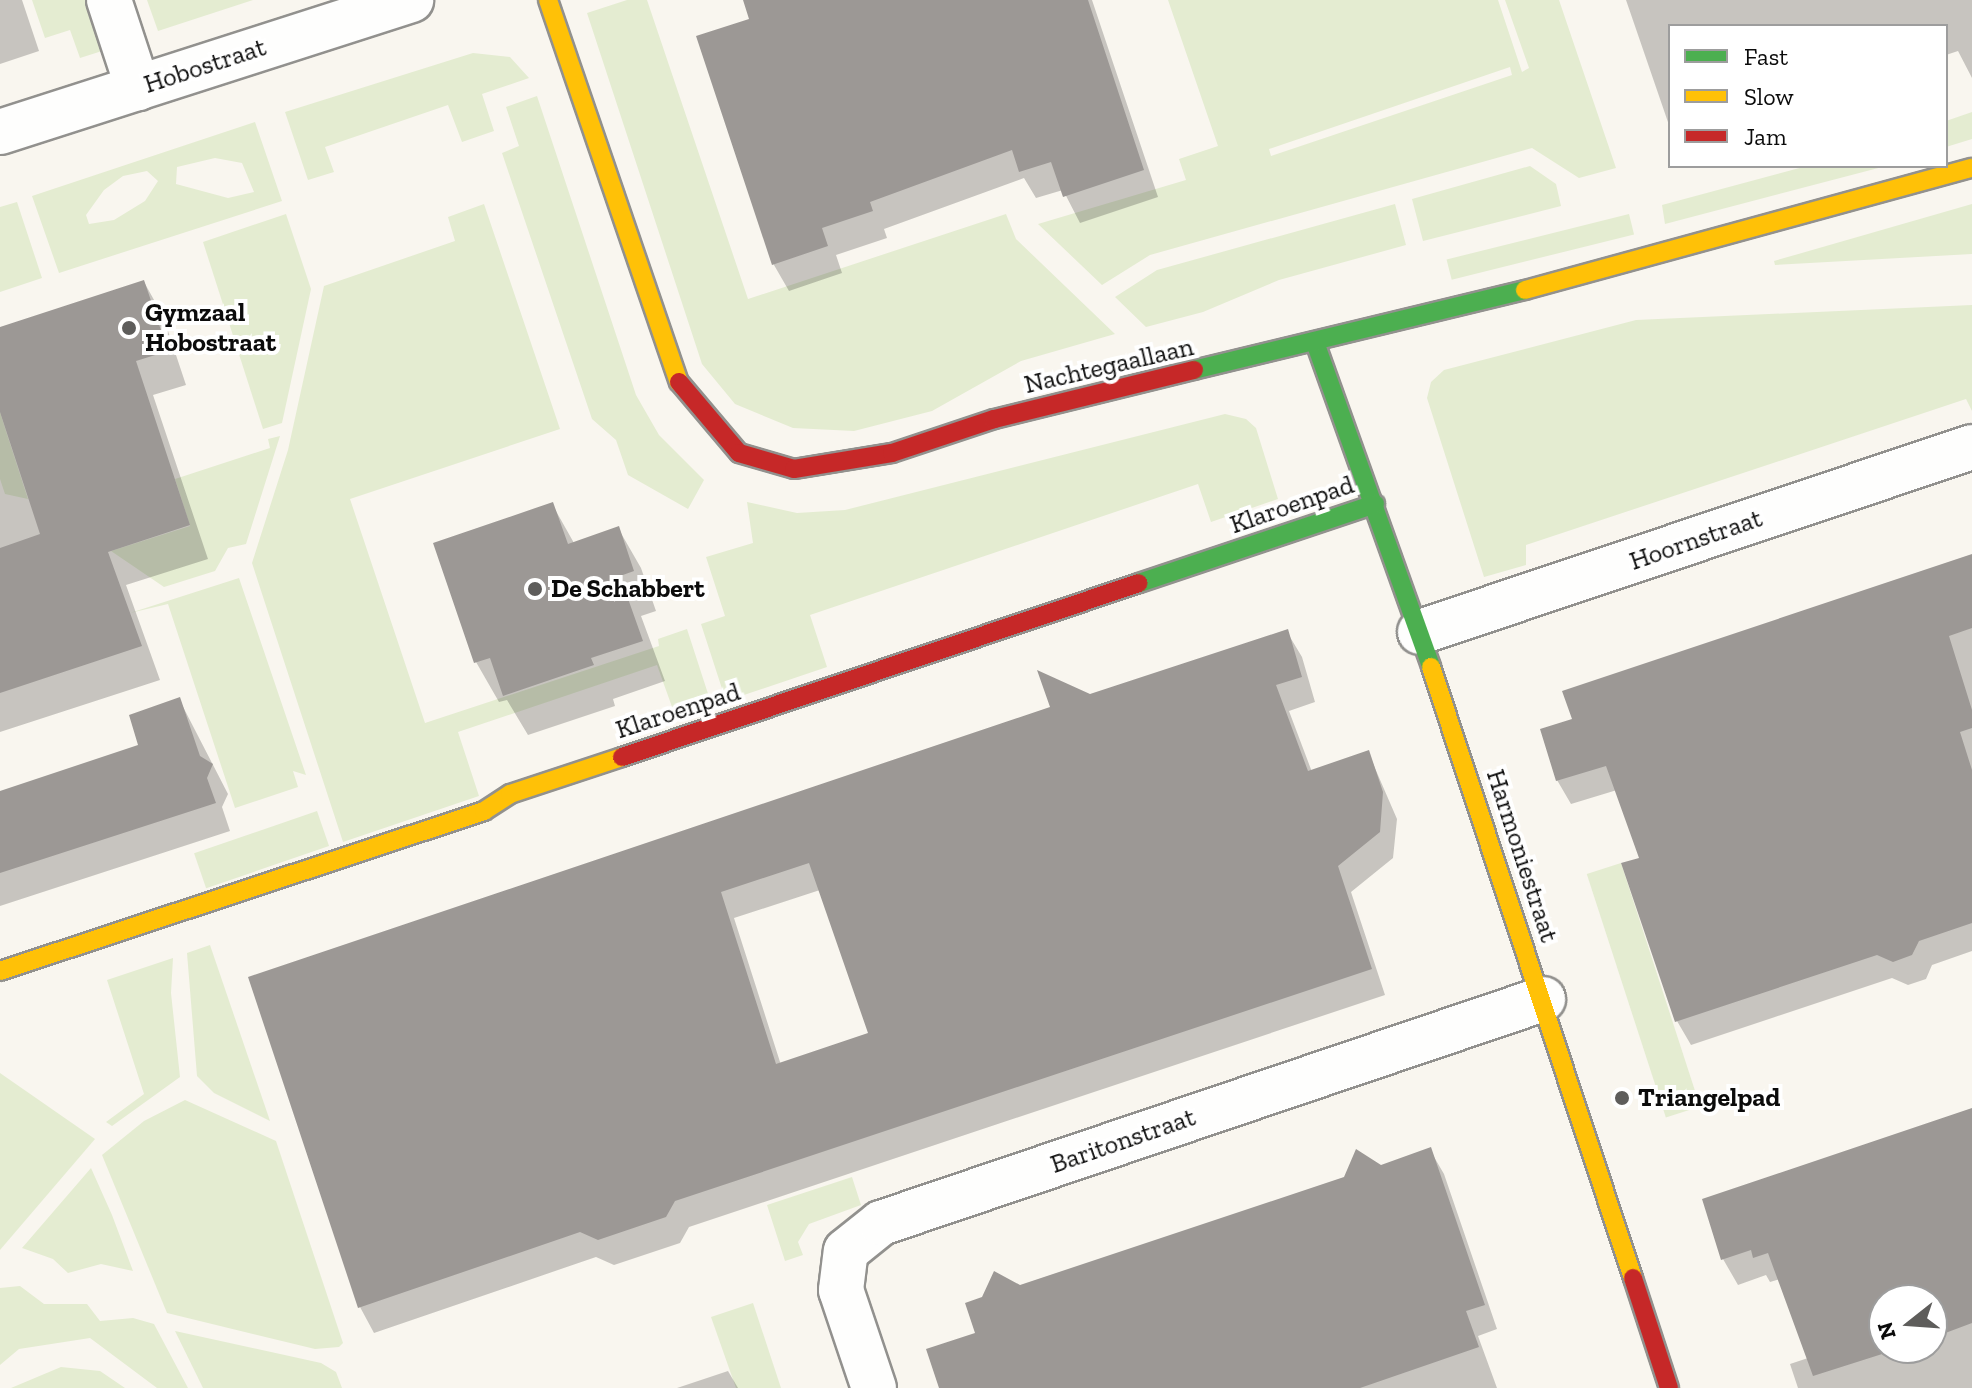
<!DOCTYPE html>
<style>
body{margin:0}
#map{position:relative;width:1972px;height:1388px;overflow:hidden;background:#f9f6ef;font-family:"Zilla Slab",serif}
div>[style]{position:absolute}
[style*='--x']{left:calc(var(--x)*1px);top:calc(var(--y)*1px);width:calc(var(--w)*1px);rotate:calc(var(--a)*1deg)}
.green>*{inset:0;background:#e4ecd1;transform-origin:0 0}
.shadow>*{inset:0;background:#0003}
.building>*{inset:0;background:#9c9895}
.roads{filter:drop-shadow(2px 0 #92918e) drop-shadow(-2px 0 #92918e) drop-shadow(0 2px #92918e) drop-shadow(0 -2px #92918e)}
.street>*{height:44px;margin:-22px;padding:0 22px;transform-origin:22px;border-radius:22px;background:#fefefd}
.fast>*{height:18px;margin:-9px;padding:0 9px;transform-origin:9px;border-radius:9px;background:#4caf50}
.slow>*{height:18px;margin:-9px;padding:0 9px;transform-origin:9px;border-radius:9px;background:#ffc107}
.jam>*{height:18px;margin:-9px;padding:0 9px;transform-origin:9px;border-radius:9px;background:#c62828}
.dots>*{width:22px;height:22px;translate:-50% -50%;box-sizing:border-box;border:4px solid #fff;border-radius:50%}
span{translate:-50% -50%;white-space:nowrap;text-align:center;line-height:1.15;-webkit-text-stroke:8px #fff;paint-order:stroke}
.street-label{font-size:26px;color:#0b0b0b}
.poi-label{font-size:26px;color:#0b0b0b;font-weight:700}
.left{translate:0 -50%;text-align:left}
.legend{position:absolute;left:1668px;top:24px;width:280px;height:144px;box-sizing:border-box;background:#fff;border:2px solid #9d9d9d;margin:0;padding:10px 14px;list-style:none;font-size:24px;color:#0b0b0b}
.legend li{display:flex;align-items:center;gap:16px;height:40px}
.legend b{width:40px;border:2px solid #9d9d9d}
.north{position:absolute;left:1868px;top:1284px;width:80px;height:80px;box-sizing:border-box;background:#fff;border:2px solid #9d9d9d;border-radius:50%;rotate:253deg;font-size:22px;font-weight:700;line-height:32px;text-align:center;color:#0b0b0b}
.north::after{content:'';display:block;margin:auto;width:28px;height:36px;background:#5e5d5b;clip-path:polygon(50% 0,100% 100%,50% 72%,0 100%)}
</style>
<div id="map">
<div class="green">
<i style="clip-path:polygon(32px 0,85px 0,102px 51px,80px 58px,70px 30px,45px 38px)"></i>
<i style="clip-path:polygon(147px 0,253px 0,158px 31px)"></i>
<i style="clip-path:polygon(627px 0,647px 0,748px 299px,1006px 214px,1016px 239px,1115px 334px,1021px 361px,932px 411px,854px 431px,793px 428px,735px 404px,702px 364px,587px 13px)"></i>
<i style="clip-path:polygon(evenodd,1168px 0,1498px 0,1522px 72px,1529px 68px,1505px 0,1559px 0,1616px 168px,1579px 178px,1532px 148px,1150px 255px,1102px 285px,1038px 224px,1186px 180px,1179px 159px,1218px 146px,1168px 0,1510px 67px,1512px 75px,1271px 156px,1269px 149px,1510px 67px)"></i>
<i style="clip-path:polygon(473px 53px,510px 57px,529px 78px,482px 94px,494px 131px,462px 142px,448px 105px,325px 147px,334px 172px,308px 180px,285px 112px)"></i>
<i style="clip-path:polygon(537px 96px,636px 395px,659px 435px,704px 480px,688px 509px,628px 475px,616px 440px,592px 419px,502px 153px,519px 146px,506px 107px)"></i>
<i style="clip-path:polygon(1972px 112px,1972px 139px,1946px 147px,1946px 121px)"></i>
<i style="clip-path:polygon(evenodd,255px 122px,282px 201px,59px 273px,32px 196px,255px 122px,215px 158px,242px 163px,254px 192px,228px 198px,176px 184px,177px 167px,215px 158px,255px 122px,147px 171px,158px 181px,145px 201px,114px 220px,89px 224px,86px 215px,104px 190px,123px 176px,147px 171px)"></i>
<i style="clip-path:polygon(1530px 166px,1556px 184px,1561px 206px,1423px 241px,1412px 199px)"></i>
<i style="clip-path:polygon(1807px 166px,1886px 166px,1665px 224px,1662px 205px)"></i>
<i style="clip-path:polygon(17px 202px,42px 278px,0 292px,0 207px)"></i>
<i style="clip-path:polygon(484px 204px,560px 429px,350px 499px,425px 723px,659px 646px,658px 639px,687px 629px,712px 706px,676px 718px,657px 665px,458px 732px,479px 796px,343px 842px,252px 563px,288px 450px,324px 286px,455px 241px,448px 217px)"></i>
<i style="clip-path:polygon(1395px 204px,1406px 245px,1279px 280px,1203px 312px,1146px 327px,1115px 297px,1157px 270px)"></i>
<i style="clip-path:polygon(1972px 204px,1972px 254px,1775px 265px,1774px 261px)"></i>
<i style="clip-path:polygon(286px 214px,311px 289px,282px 423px,263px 429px,203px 242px)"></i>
<i style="left:1629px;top:214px;width:21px;height:188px;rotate:76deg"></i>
<i style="clip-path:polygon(1972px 305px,1972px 411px,1966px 399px,1526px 545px,1526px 565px,1484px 577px,1427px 398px,1431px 382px,1444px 370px,1636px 320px)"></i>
<i style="clip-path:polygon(0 412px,5px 428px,28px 499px,5px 494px,0 479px)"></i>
<i style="clip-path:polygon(1225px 414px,1246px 419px,1256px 428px,1278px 499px,1211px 522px,1198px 484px,810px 615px,827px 667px,726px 701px,701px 624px,725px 616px,706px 557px,753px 543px,747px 502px,797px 513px,845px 510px)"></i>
<i style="clip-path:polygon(280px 436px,246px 544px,228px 548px,215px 571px,164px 587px,111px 551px,190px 526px,175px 479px,270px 448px,268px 439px)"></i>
<i style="clip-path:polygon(239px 578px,306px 775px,293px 771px,298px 787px,235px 808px,168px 604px,130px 613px)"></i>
<i style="left:317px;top:811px;width:37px;height:130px;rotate:71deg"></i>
<i style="left:1621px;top:863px;width:256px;height:36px;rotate:72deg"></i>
<i style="clip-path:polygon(210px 945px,269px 1118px,270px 1121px,214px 1093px,197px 1076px,187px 953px)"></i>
<i style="clip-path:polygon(173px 958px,171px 993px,180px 1077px,112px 1126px,106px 1122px,144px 1094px,107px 980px)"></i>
<i style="clip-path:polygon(0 1073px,95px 1139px,0 1250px)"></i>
<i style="clip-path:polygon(185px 1100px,276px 1141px,343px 1343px,339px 1347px,315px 1349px,167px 1313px,102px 1155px,144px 1121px)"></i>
<i style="clip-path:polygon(91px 1168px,112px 1215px,133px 1271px,101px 1264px,68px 1273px,53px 1259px,22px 1248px)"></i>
<i style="clip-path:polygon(852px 1177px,861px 1205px,809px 1224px,798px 1242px,803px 1255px,785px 1261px,767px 1205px)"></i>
<i style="clip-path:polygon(20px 1286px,44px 1304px,87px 1304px,100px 1321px,133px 1318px,154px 1324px,188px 1388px,157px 1388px,90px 1338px,19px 1349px,0 1365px,0 1288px)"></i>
<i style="clip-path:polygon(753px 1303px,781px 1388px,736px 1388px,711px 1317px)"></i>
<i style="clip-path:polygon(175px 1331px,321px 1363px,336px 1372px,342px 1388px,203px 1388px)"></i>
<i style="clip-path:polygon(61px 1367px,100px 1371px,125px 1388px,11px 1388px)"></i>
</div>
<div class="shadow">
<i style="clip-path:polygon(0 0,22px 0,39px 51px,0 64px)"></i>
<i style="clip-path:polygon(745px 0,1092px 0,1158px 197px,1080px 223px,1063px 190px,1036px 198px,1024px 178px,884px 229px,887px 238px,836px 255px,842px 273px,789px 291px,774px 265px,698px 37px,751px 20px)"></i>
<i style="clip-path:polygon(1626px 0,1972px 0,1972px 78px,1958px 51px,1946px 55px,1946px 26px,1670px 26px,1670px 128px)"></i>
<i style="clip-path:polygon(144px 282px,163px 316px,186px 385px,153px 395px,208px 559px,126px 585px,160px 680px,0 732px,0 329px)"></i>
<i style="clip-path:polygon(552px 504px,574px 543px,618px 528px,641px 568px,656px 611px,641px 616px,665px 681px,613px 699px,615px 706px,528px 735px,507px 700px,499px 702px,476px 662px)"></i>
<i style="clip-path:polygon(1972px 556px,1972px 951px,1932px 965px,1926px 979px,1908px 985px,1892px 978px,1691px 1045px,1677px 1021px,1641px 859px,1617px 790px,1571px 804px,1557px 780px,1575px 721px)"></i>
<i style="clip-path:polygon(evenodd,1287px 632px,1302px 657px,1315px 702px,1289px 711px,1312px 772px,1368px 752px,1397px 819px,1393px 858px,1351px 892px,1385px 995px,689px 1227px,680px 1243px,614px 1265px,596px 1257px,374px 1333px,360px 1307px,250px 979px,1287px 632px,820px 890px,871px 1034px,781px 1065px,734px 918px,820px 890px)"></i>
<i style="clip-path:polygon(179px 699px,228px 794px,222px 807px,230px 831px,0 906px,0 792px,140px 746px)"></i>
<i style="clip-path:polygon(evenodd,1972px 1110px,1972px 1388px,1798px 1388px,1790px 1364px,1808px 1358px,1780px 1279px,1770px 1282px,1766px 1275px,1738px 1285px,1723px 1259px,1972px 1110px,1884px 1300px,1932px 1300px,1932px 1348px,1884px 1348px,1884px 1300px)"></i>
<i style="clip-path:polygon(1430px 1150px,1444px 1174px,1497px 1329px,1478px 1336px,1497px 1388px,941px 1388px,978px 1334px,1020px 1287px)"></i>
<i style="clip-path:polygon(728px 1371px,738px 1388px,677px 1388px)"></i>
</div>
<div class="building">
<i style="clip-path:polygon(743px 0,1088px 0,1144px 170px,1063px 197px,1051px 162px,1019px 172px,1012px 150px,870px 202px,873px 211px,822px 228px,828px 246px,772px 265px,696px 36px,749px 19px)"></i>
<i style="clip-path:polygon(144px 280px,168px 351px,136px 361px,190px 525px,108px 552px,142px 646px,0 693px,0 548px,40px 534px,0 412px,0 327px)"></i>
<i style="clip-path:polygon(553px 502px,568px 544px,619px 526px,634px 571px,620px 576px,643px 641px,591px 658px,594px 665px,503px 696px,490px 658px,474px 663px,433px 543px)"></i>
<i style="clip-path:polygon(1972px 554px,1972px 628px,1949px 636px,1972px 710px,1972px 728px,1960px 732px,1972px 770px,1972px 923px,1919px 941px,1912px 955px,1893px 962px,1877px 955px,1675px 1022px,1621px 863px,1639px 858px,1606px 766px,1556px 781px,1540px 729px,1572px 719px,1562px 691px)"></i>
<i style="clip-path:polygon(evenodd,1288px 629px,1302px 677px,1276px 685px,1308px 771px,1369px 750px,1383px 792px,1380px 832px,1338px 866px,1372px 969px,675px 1201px,666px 1217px,598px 1240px,580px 1232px,358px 1308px,248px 977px,1050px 707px,1037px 670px,1090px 694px,1288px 629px,809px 863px,868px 1033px,776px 1064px,721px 892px,809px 863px)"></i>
<i style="clip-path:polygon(180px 697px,200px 756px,213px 764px,207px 778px,216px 803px,0 873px,0 791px,138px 745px,129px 715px)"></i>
<i style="clip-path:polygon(1972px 1108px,1972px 1323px,1932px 1338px,1932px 1300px,1884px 1300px,1884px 1348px,1901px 1348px,1813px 1376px,1768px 1253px,1753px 1258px,1751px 1250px,1721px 1260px,1702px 1199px)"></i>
<i style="clip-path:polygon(1431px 1147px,1485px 1305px,1466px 1311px,1479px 1347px,1360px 1388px,939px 1388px,926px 1349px,975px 1333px,965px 1303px,982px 1297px,994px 1271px,1020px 1285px,1344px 1177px,1356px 1149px,1381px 1165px)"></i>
</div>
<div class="roads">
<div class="street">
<i style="--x:109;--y:0;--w:93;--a:71.8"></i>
<i style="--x:0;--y:132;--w:432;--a:-17.8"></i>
<i style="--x:1420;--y:632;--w:582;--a:-18.53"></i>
<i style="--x:874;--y:1388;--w:103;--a:-108.6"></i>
<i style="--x:841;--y:1290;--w:39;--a:-83"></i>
<i style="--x:846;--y:1251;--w:45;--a:-38.7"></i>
<i style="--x:881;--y:1223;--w:699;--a:-18.69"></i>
</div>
<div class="fast">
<i style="--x:1316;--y:345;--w:342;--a:70.3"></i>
<i style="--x:1194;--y:370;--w:341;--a:-13.6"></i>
<i style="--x:1139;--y:583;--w:249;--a:-18.5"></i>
</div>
<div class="slow">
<i style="--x:548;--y:0;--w:404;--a:71.1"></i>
<i style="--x:1525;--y:290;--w:463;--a:-15.3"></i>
<i style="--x:1431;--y:667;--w:644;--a:71.71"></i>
<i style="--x:0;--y:971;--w:510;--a:-18.29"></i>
<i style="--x:484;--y:811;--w:31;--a:-33"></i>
<i style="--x:510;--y:794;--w:118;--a:-18.3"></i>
</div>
<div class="jam">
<i style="--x:679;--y:382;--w:93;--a:49.8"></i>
<i style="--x:739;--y:453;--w:57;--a:16.2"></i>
<i style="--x:794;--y:469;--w:99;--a:-9.3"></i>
<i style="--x:892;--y:453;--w:108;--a:-18.4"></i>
<i style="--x:994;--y:419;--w:206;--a:-13.8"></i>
<i style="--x:622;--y:757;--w:545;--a:-18.6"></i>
<i style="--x:1633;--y:1278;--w:116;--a:71.9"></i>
</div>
</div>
<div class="dots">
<i style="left:129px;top:328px;background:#5e5d5b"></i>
<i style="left:535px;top:589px;background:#5e5d5b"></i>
<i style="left:1622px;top:1098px;background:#5e5d5b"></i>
</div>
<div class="street-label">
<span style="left:205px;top:66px;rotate:-18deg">Hobostraat</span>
<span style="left:1109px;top:366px;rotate:-13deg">Nachtegaallaan</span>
<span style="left:1292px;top:505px;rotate:-19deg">Klaroenpad</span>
<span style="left:1696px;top:540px;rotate:-19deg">Hoornstraat</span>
<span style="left:678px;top:711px;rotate:-18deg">Klaroenpad</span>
<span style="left:1522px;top:856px;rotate:72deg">Harmoniestraat</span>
<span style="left:1123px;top:1141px;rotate:-19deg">Baritonstraat</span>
</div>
<div class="poi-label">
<span class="left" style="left:145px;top:328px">Gymzaal<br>Hobostraat</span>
<span class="left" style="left:551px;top:589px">De Schabbert</span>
<span class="left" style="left:1638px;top:1098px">Triangelpad</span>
</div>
<ul class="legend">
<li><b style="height:10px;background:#4caf50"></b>Fast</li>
<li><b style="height:10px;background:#ffc107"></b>Slow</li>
<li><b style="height:10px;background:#c62828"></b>Jam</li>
</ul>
<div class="north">N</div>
</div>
